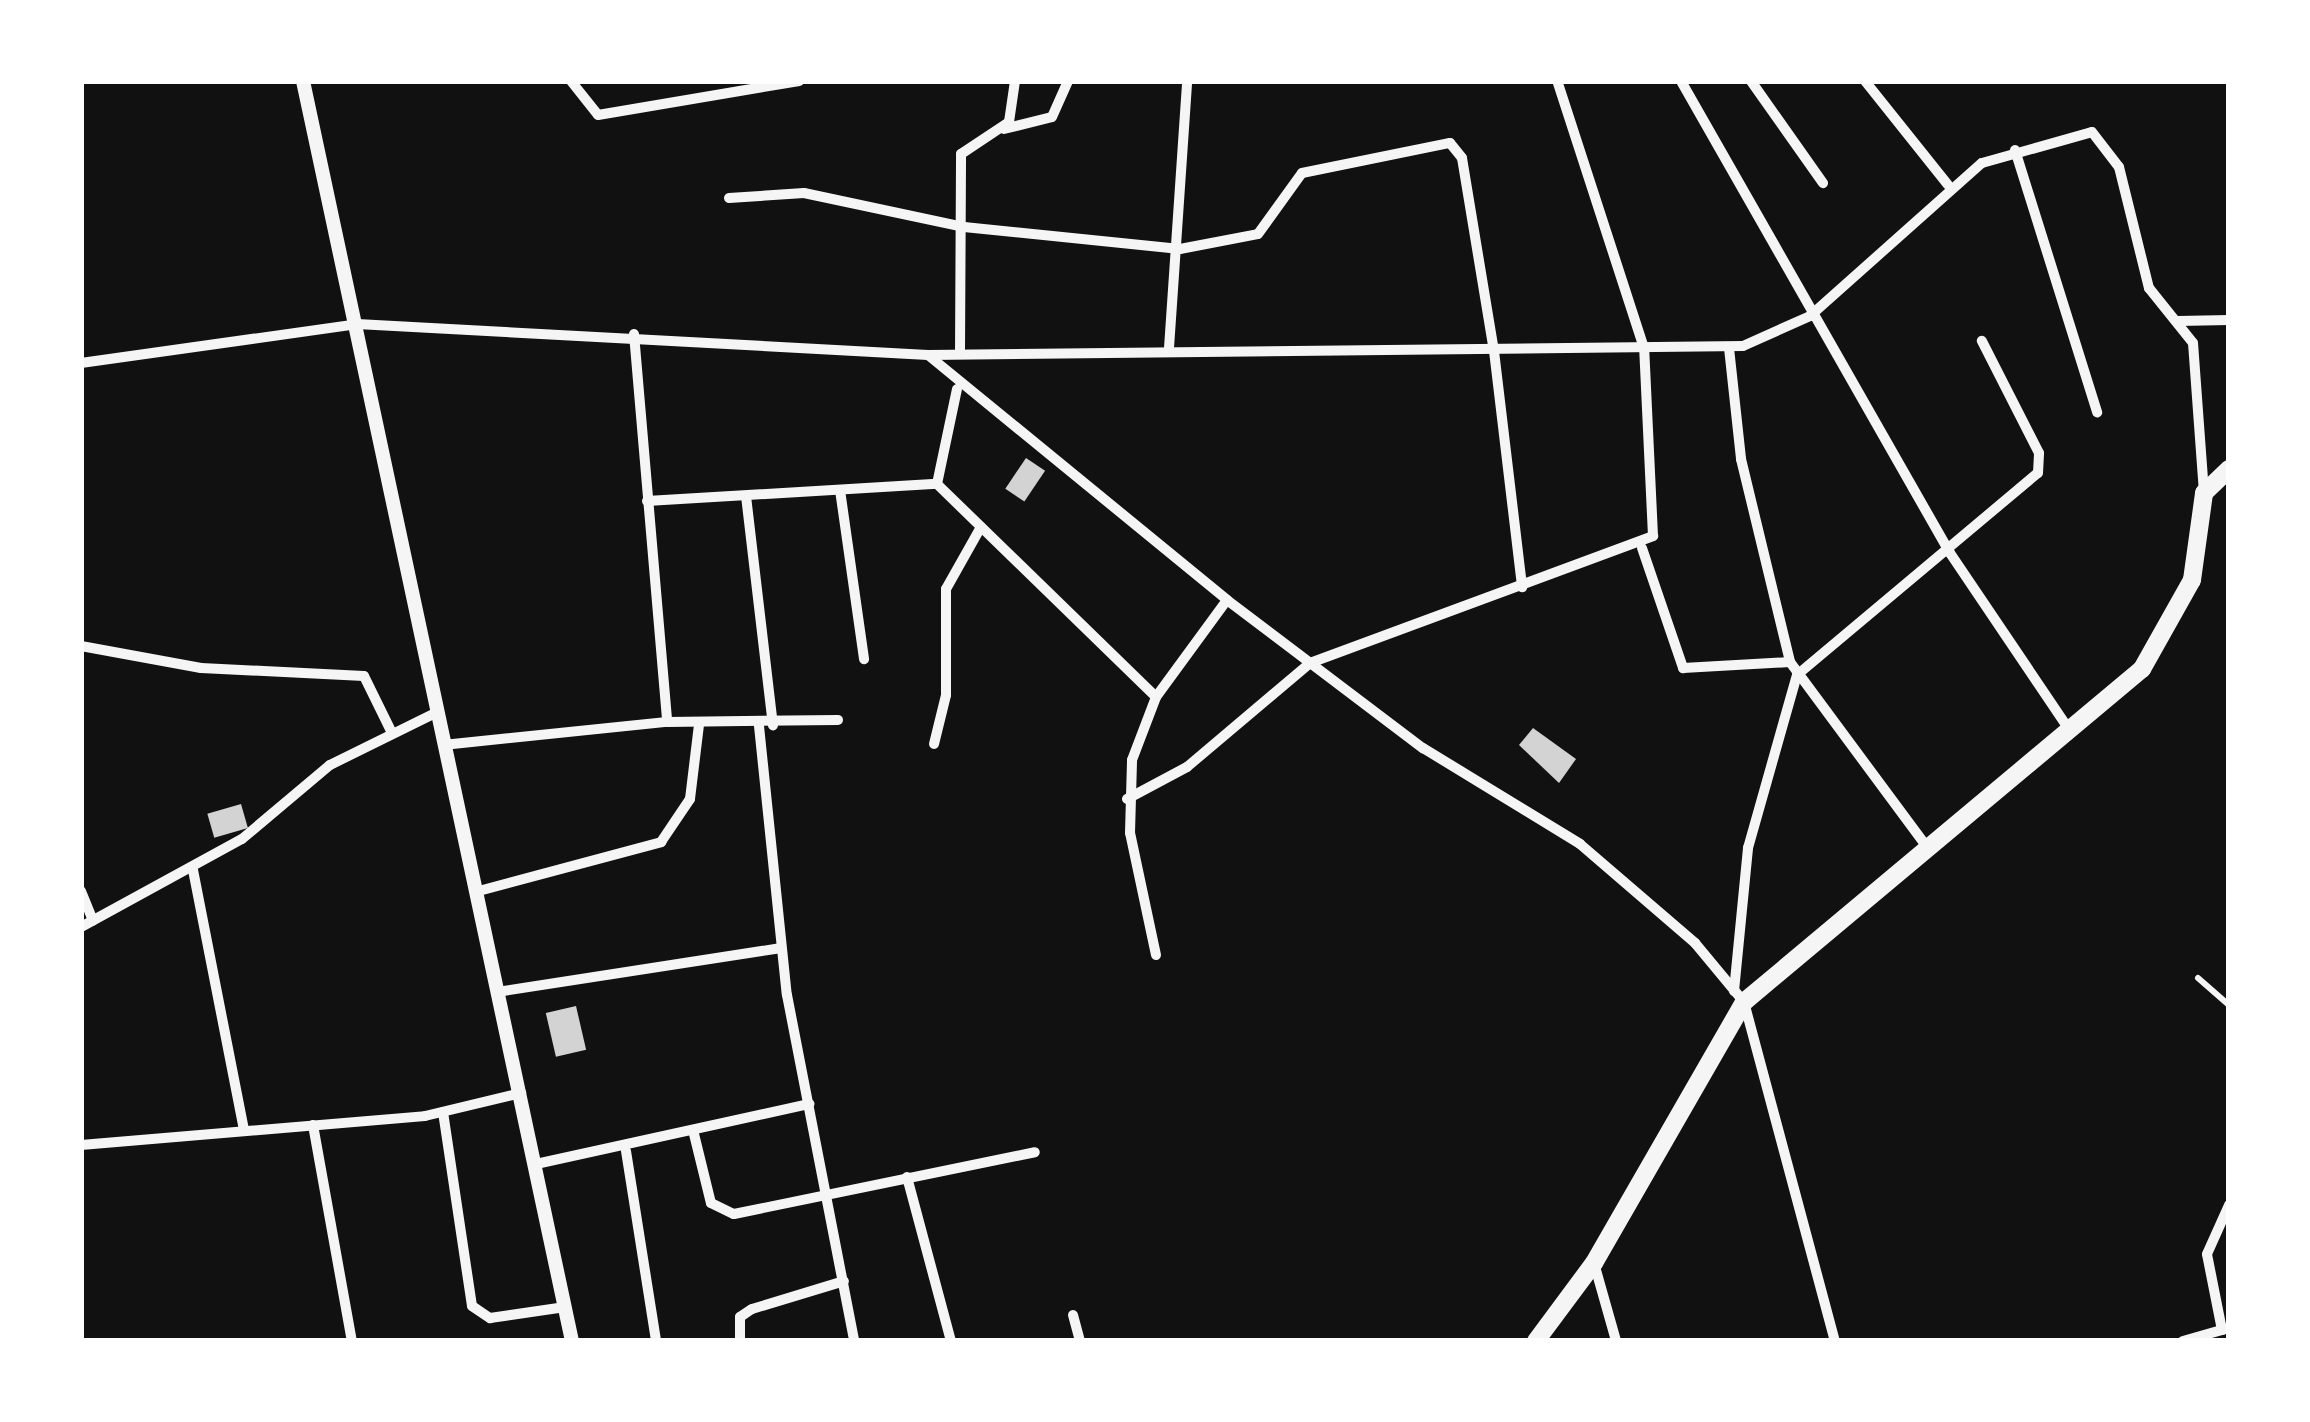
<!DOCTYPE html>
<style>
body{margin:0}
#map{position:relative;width:2310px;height:1422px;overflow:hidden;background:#111;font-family:"Roboto Condensed",sans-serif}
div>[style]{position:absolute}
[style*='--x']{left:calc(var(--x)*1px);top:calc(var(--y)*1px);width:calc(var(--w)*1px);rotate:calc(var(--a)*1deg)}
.building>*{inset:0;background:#d3d3d3;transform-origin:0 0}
.service>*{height:6px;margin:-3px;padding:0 3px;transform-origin:3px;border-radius:3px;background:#f5f5f5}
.minor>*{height:10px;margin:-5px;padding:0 5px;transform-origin:5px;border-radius:5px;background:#f5f5f5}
.tertiary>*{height:14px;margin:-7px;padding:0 7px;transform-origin:7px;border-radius:7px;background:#f5f5f5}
.primary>*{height:18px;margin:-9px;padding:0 9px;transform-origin:9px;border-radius:9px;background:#f5f5f5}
span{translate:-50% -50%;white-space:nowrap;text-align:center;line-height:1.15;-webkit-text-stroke:12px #fff;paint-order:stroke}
.frame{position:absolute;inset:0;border:84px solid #fff;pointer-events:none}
</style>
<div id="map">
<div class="building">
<i style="left:1026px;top:458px;width:23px;height:37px;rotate:34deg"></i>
<i style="clip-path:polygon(1533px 728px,1576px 759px,1559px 783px,1519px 745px)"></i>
<i style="left:241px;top:804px;width:25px;height:35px;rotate:74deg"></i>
<i style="left:576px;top:1006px;width:45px;height:31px;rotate:77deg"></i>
</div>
<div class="service">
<i style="--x:2198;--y:978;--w:41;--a:41.1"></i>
</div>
<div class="minor">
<i style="--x:571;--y:81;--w:43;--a:51.5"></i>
<i style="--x:598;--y:115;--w:204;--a:-9.6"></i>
<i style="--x:1681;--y:81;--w:543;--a:60.32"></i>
<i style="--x:1950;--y:553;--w:215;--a:56"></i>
<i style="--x:1751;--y:81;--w:125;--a:54.8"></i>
<i style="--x:1865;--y:81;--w:133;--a:51.4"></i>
<i style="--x:1004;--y:129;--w:49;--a:-14"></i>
<i style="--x:1052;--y:117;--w:39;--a:-66"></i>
<i style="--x:2015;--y:150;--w:275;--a:72.6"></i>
<i style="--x:729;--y:198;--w:75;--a:-3.8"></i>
<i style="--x:804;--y:193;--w:164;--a:12"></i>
<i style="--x:964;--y:227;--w:217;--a:5.8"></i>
<i style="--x:1180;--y:249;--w:79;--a:-10.9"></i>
<i style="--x:1258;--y:234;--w:75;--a:-54.2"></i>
<i style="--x:1302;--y:173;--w:151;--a:-11.5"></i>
<i style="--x:1450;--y:143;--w:19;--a:51"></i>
<i style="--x:1462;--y:158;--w:196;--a:80.6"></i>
<i style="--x:1494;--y:351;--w:238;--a:83.2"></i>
<i style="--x:2178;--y:321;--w:51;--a:-1.1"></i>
<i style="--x:634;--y:334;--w:389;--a:85.1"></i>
<i style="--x:1169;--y:348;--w:268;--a:-86.1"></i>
<i style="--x:1729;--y:348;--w:112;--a:83.8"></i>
<i style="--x:1741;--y:459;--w:209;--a:76.4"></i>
<i style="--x:1790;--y:662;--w:229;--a:53.5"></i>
<i style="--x:960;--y:353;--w:199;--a:-89.7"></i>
<i style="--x:961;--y:154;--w:58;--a:-33.7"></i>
<i style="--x:1009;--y:122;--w:41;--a:-81.7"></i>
<i style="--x:928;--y:355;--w:387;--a:39.3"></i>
<i style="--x:1227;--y:600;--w:246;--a:37.1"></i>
<i style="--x:1423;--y:748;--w:184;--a:31.4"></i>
<i style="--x:1580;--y:844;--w:152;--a:40.7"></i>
<i style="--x:1695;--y:943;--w:77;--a:50.3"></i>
<i style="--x:1744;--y:1002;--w:351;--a:75"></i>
<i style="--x:81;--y:363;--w:279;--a:-8"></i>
<i style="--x:357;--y:324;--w:572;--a:3.11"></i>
<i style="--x:928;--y:355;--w:815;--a:-0.63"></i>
<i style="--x:1743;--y:346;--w:73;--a:-24.1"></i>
<i style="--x:1810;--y:316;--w:230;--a:-41.7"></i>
<i style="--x:1982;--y:163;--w:114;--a:-15.7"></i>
<i style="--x:2092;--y:132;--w:44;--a:52.4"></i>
<i style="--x:2119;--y:167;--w:125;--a:76.1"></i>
<i style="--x:2149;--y:288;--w:70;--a:51.3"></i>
<i style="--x:2193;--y:343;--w:150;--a:85.8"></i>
<i style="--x:937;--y:484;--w:305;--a:44.2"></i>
<i style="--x:840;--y:490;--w:171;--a:81.9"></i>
<i style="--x:746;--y:496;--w:231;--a:83.3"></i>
<i style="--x:647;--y:501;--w:290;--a:-3.4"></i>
<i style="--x:937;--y:484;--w:97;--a:-78.1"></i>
<i style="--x:1642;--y:548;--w:127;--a:71.1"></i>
<i style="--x:1683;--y:668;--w:107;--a:-3.2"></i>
<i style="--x:81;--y:646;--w:122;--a:10.4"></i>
<i style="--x:201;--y:668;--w:163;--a:2.8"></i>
<i style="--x:364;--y:676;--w:64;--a:63.8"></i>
<i style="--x:759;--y:726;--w:270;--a:84.1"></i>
<i style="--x:787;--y:995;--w:352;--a:79"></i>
<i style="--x:934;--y:744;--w:50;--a:-76.2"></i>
<i style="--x:946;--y:695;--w:106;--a:-90"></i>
<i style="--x:946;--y:589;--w:71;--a:-60.6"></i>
<i style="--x:443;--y:745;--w:225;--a:-5.9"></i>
<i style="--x:667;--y:722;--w:171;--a:-0.7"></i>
<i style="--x:1127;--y:799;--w:68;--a:-28.1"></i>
<i style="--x:1187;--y:767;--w:161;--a:-40.2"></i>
<i style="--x:1310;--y:663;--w:366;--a:-20.3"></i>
<i style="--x:1653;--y:536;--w:188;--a:-92.7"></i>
<i style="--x:1644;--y:348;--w:281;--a:-108"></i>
<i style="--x:193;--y:870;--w:264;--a:78.9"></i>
<i style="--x:81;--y:891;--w:32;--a:68"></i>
<i style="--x:475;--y:892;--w:193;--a:-15"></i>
<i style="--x:661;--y:842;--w:52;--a:-56"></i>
<i style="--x:690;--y:799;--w:75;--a:-83.1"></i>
<i style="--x:81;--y:927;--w:183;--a:-28.7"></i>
<i style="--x:242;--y:839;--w:115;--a:-40.1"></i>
<i style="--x:330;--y:765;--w:117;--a:-26.3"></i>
<i style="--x:1156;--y:955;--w:125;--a:-102"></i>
<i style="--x:1130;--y:833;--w:73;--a:-88.4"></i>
<i style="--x:1132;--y:760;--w:67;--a:-69.1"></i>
<i style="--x:1156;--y:697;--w:120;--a:-53.8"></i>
<i style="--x:1734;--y:991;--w:144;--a:-84.4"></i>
<i style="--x:1748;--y:848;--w:180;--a:-74.2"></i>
<i style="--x:1797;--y:675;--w:314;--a:-40"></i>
<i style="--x:2038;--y:473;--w:20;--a:-87"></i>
<i style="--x:2039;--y:453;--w:126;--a:-117"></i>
<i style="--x:497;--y:992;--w:286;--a:-8.8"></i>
<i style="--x:443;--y:1112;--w:196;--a:81.5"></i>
<i style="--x:472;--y:1306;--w:22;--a:34"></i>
<i style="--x:490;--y:1318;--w:76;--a:-8.3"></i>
<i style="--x:313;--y:1125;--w:219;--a:79.8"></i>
<i style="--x:694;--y:1134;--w:71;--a:76.2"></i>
<i style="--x:711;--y:1203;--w:25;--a:26"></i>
<i style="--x:734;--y:1214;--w:307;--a:-11.6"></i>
<i style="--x:81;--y:1145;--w:345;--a:-4.8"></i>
<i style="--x:425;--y:1116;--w:99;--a:-13.5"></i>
<i style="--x:626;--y:1151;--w:192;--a:81"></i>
<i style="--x:536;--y:1164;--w:280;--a:-12.4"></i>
<i style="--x:907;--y:1177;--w:170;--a:75"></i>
<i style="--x:1594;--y:1263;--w:81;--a:74.2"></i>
<i style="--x:1073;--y:1315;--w:27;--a:75"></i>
<i style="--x:2222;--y:1330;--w:77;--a:-101.2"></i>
<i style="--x:2207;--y:1254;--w:54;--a:-65.8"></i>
<i style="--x:740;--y:1341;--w:24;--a:-90"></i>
<i style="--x:740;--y:1317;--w:14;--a:-34"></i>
<i style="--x:752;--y:1309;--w:96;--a:-16.9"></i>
<i style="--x:2183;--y:1341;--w:48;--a:-15.8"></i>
</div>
<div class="tertiary">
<i style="--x:303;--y:81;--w:1288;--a:77.95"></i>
</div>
<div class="primary">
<i style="--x:1536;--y:1341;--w:97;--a:-53.4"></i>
<i style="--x:1594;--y:1263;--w:301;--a:-60.1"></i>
<i style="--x:1744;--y:1002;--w:519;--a:-39.92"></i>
<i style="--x:2142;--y:669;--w:102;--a:-60.7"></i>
<i style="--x:2192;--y:580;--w:88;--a:-82.1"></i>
<i style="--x:2204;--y:493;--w:35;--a:-44"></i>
</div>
<div class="frame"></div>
</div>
